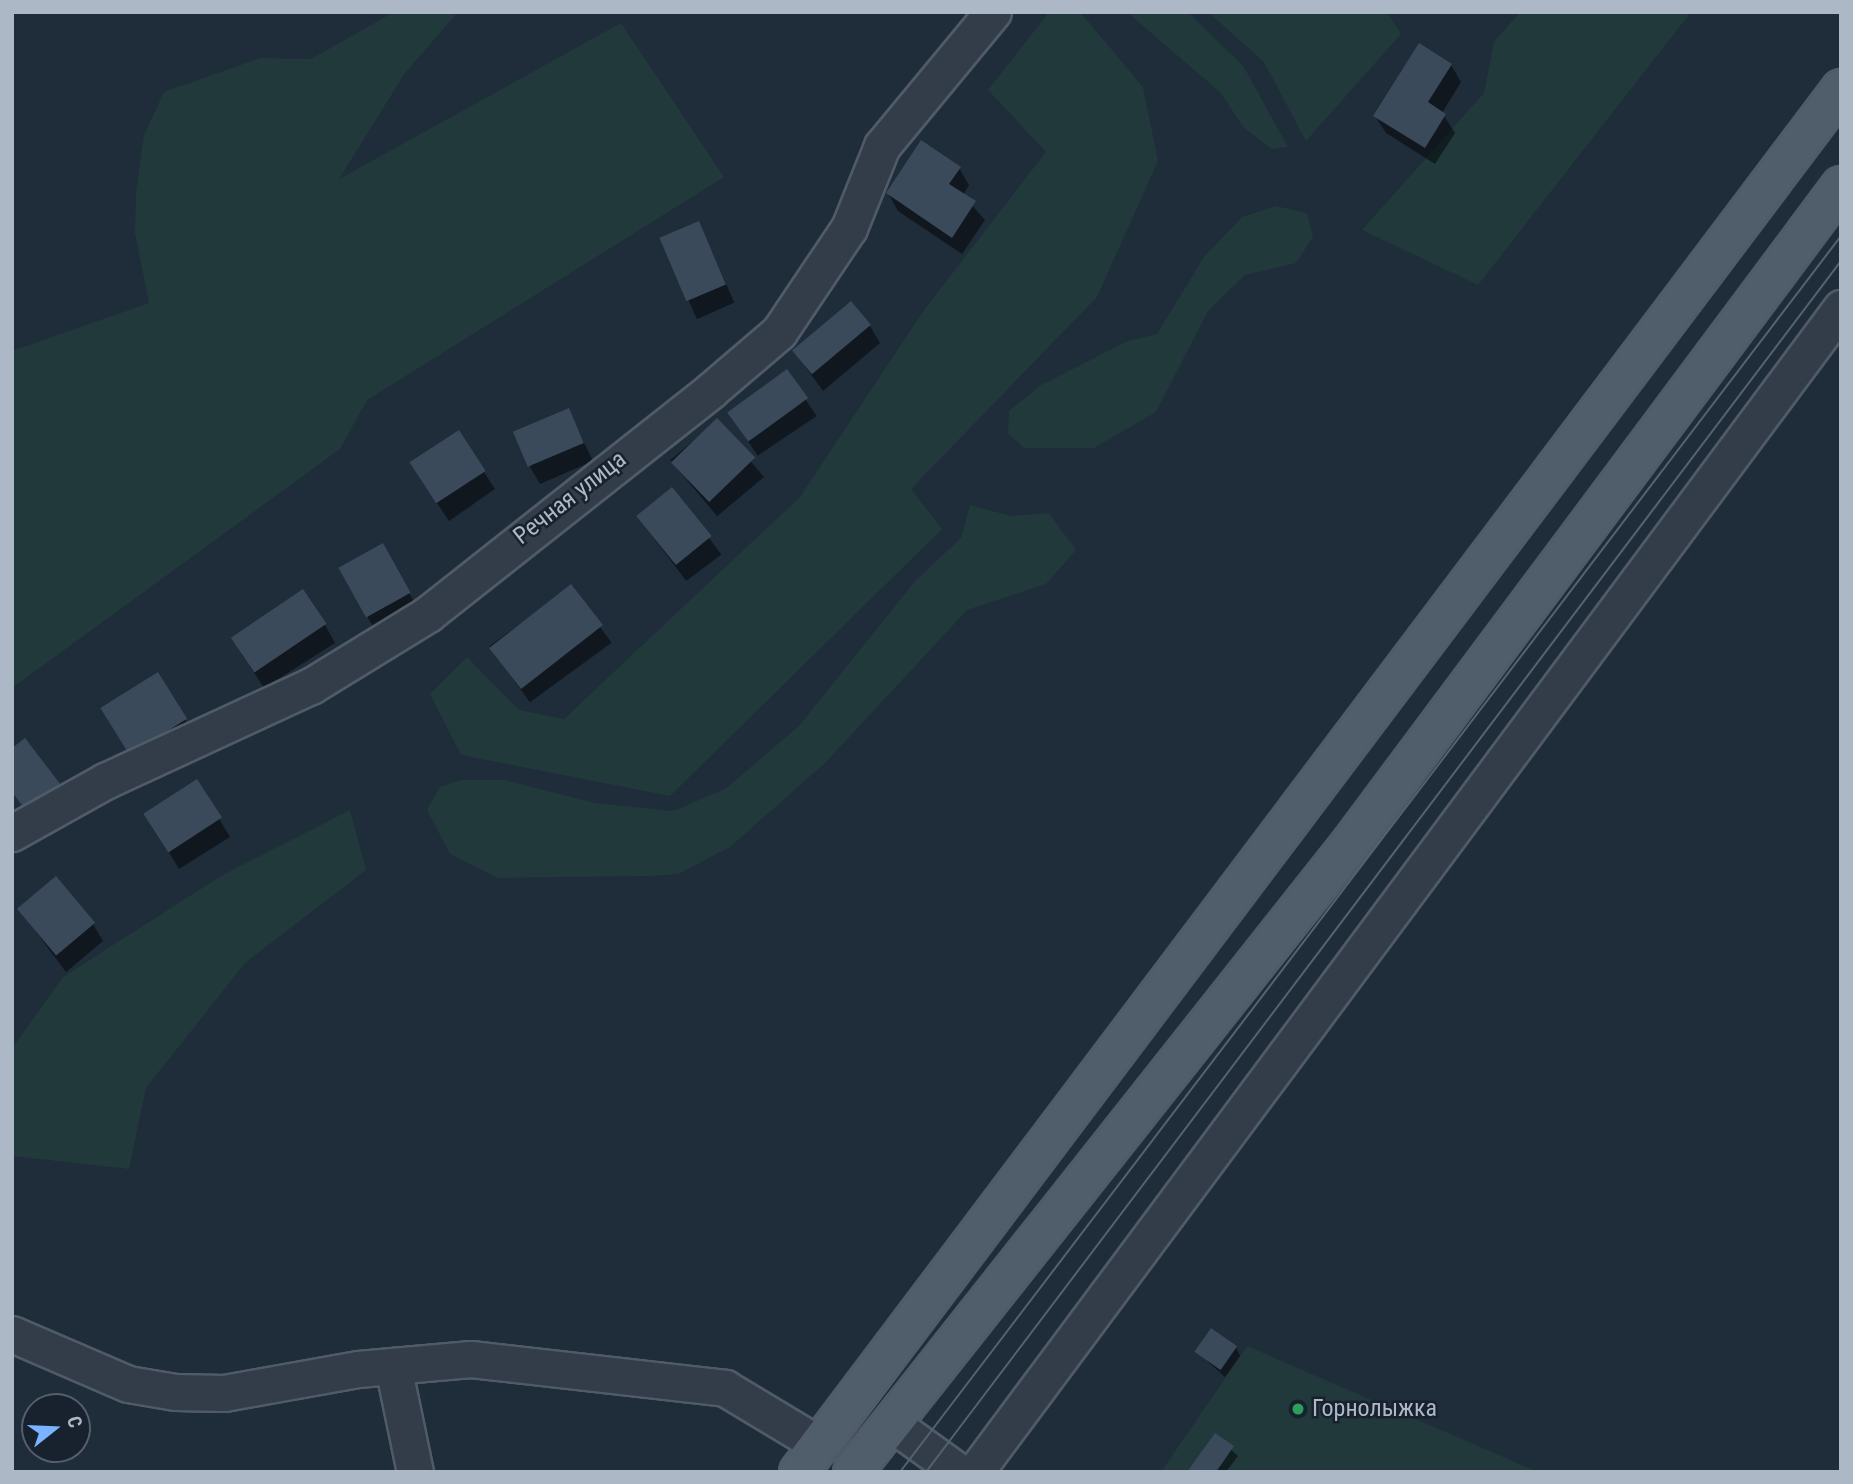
<!DOCTYPE html>
<meta charset="utf-8">
<style>
body{margin:0}
#map{position:relative;width:1853px;height:1484px;overflow:hidden;background:#1f2c3a;font-family:"Roboto Condensed",sans-serif}
div>[style]{position:absolute}
[style*='--x']{left:calc(var(--x)*1px);top:calc(var(--y)*1px);width:calc(var(--w)*1px);rotate:calc(var(--a)*1deg)}
.green>*{inset:0;background:#21393b}
.shadow>*{inset:0;background:#0007;transform-origin:0 0}
.building>*{inset:0;background:#3a4a5a;transform-origin:0 0}
.roads{filter:drop-shadow(2px 0 #505b68) drop-shadow(-2px 0 #505b68) drop-shadow(0 2px #505b68) drop-shadow(0 -2px #505b68)}
.minor>*{height:35px;margin:-17.5px;padding:0 17.5px;transform-origin:17.5px;border-radius:17.5px;background:#333d4a}
.major>*{height:38px;margin:-19px;padding:0 19px;transform-origin:19px;border-radius:19px;background:#505d6b}
.tram>*{height:2px;margin:-1px;padding:0 1px;transform-origin:1px;border-radius:1px;background:#546272}
.dots>*{width:19px;height:19px;translate:-50% -50%;box-sizing:border-box;border:4px solid #18222f;border-radius:50%}
span{translate:-50% -50%;white-space:nowrap;text-align:center;line-height:1.15;-webkit-text-stroke:5px #18222f;paint-order:stroke}
.street-label{font-size:24px;color:#adb8c7}
.poi-label{font-size:24px;color:#adb8c7}
.left{translate:0 -50%;text-align:left}
.frame{position:absolute;inset:0;border:14px solid #adb8c7;pointer-events:none}
.north{position:absolute;left:21px;top:1393px;width:70px;height:70px;box-sizing:border-box;background:#18222f;border:2px solid #545e6c;border-radius:50%;rotate:72deg;font-size:19px;font-weight:700;line-height:28px;text-align:center;color:#adb8c7}
.north::after{content:'';display:block;margin:auto;width:24px;height:32px;background:#7ab3ff;clip-path:polygon(50% 0,100% 100%,50% 72%,0 100%)}
</style>
<div id="map">
<div class="green">
<i style="clip-path:polygon(394px 12px,457px 13px,405px 73px,339px 179px,621px 23px,724px 177px,367px 400px,340px 449px,12px 688px,12px 351px,149px 303px,135px 233px,136px 192px,144px 135px,164px 92px,260px 58px,311px 59px)"></i>
<i style="clip-path:polygon(1049px 12px,1080px 12px,1143px 87px,1158px 161px,1097px 297px,911px 489px,942px 529px,670px 796px,461px 755px,430px 694px,467px 657px,519px 710px,564px 719px,800px 497px,924px 310px,1046px 152px,988px 90px)"></i>
<i style="clip-path:polygon(1127px 12px,1188px 12px,1244px 67px,1288px 147px,1272px 149px,1243px 127px,1221px 93px)"></i>
<i style="clip-path:polygon(1208px 12px,1387px 12px,1401px 34px,1306px 141px,1264px 62px)"></i>
<i style="clip-path:polygon(1520px 12px,1691px 12px,1478px 285px,1362px 230px,1484px 93px,1494px 42px)"></i>
<i style="clip-path:polygon(1276px 206px,1307px 213px,1313px 237px,1296px 263px,1245px 275px,1208px 311px,1156px 412px,1094px 448px,1024px 448px,1008px 433px,1009px 411px,1041px 385px,1128px 341px,1157px 334px,1204px 257px,1242px 217px)"></i>
<i style="clip-path:polygon(970px 505px,1011px 516px,1049px 513px,1076px 550px,1046px 584px,967px 610px,826px 762px,730px 847px,678px 874px,649px 876px,498px 878px,450px 854px,427px 810px,440px 787px,461px 780px,504px 780px,595px 803px,673px 811px,725px 789px,798px 727px,916px 580px,961px 538px)"></i>
<i style="clip-path:polygon(350px 810px,366px 870px,245px 963px,146px 1088px,129px 1169px,12px 1156px,12px 1048px,63px 977px,221px 876px)"></i>
<i style="clip-path:polygon(1247px 1346px,1538px 1472px,1161px 1472px)"></i>
</div>
<div class="shadow">
<i style="clip-path:polygon(1451px 65px,1461px 82px,1442px 113px,1455px 133px,1435px 164px,1386px 133px,1375px 116px)"></i>
<i style="clip-path:polygon(959px 168px,969px 185px,963px 195px,985px 220px,962px 254px,898px 211px,888px 193px)"></i>
<i style="left:699px;top:223px;width:87px;height:41px;rotate:66deg"></i>
<i style="clip-path:polygon(870px 326px,880px 343px,823px 391px,794px 351px)"></i>
<i style="left:787px;top:372px;width:53px;height:71px;rotate:56deg"></i>
<i style="clip-path:polygon(568px 410px,593px 461px,540px 484px,530px 467px)"></i>
<i style="left:717px;top:421px;width:73px;height:61px;rotate:50deg"></i>
<i style="clip-path:polygon(458px 432px,495px 489px,449px 521px,422px 481px)"></i>
<i style="left:672px;top:489px;width:82px;height:44px;rotate:53deg"></i>
<i style="left:382px;top:546px;width:75px;height:48px;rotate:60deg"></i>
<i style="left:571px;top:587px;width:69px;height:101px;rotate:54deg"></i>
<i style="clip-path:polygon(325px 625px,335px 643px,264px 688px,242px 654px)"></i>
<i style="clip-path:polygon(157px 675px,196px 737px,141px 771px)"></i>
<i style="clip-path:polygon(197px 782px,230px 837px,179px 869px,156px 831px)"></i>
<i style="clip-path:polygon(19px 909px,93px 924px,103px 941px,66px 972px)"></i>
<i style="clip-path:polygon(1236px 1347px,1240px 1356px,1225px 1377px,1196px 1351px)"></i>
<i style="clip-path:polygon(1215px 1435px,1238px 1456px,1226px 1472px,1189px 1472px)"></i>
</div>
<div class="building">
<i style="clip-path:polygon(1419px 43px,1452px 64px,1428px 102px,1446px 114px,1425px 148px,1373px 116px)"></i>
<i style="clip-path:polygon(921px 140px,961px 167px,949px 184px,976px 201px,952px 238px,886px 193px)"></i>
<i style="left:699px;top:221px;width:69px;height:43px;rotate:67deg"></i>
<i style="left:851px;top:301px;width:31px;height:77px;rotate:50deg"></i>
<i style="left:787px;top:369px;width:36px;height:74px;rotate:54deg"></i>
<i style="left:569px;top:408px;width:38px;height:61px;rotate:67deg"></i>
<i style="left:717px;top:418px;width:55px;height:64px;rotate:46deg"></i>
<i style="left:459px;top:430px;width:49px;height:59px;rotate:57deg"></i>
<i style="left:672px;top:487px;width:63px;height:46px;rotate:51deg"></i>
<i style="left:383px;top:543px;width:57px;height:51px;rotate:61deg"></i>
<i style="left:571px;top:584px;width:52px;height:104px;rotate:52deg"></i>
<i style="left:303px;top:589px;width:42px;height:87px;rotate:56deg"></i>
<i style="left:158px;top:672px;width:55px;height:68px;rotate:58deg"></i>
<i style="clip-path:polygon(25px 738px,61px 785px,27px 812px,12px 792px,12px 748px)"></i>
<i style="left:197px;top:779px;width:46px;height:64px;rotate:57deg"></i>
<i style="left:56px;top:876px;width:61px;height:51px;rotate:50deg"></i>
<i style="left:1211px;top:1328px;width:32px;height:29px;rotate:35deg"></i>
<i style="clip-path:polygon(1215px 1433px,1234px 1446px,1216px 1472px,1187px 1472px)"></i>
</div>
<div class="roads">
<div class="minor">
<i style="--x:12;--y:833;--w:107;--a:-29.2"></i>
<i style="--x:105;--y:781;--w:227;--a:-24.8"></i>
<i style="--x:311;--y:686;--w:137;--a:-31.6"></i>
<i style="--x:428;--y:614;--w:360;--a:-38.3"></i>
<i style="--x:710;--y:391;--w:91;--a:-40.5"></i>
<i style="--x:779;--y:332;--w:125;--a:-56.1"></i>
<i style="--x:849;--y:228;--w:88;--a:-68.1"></i>
<i style="--x:882;--y:146;--w:174;--a:-50.4"></i>
<i style="--x:12;--y:1334;--w:126;--a:23.3"></i>
<i style="--x:128;--y:1384;--w:48;--a:9.7"></i>
<i style="--x:175;--y:1392;--w:49;--a:1.2"></i>
<i style="--x:224;--y:1393;--w:136;--a:-10.2"></i>
<i style="--x:358;--y:1369;--w:113;--a:-5.1"></i>
<i style="--x:471;--y:1359;--w:256;--a:6.5"></i>
<i style="--x:725;--y:1388;--w:111;--a:31"></i>
<i style="--x:393;--y:1366;--w:108;--a:78.3"></i>
<i style="--x:891;--y:1423;--w:84;--a:35.8"></i>
<i style="--x:975;--y:1472;--w:1451;--a:-53.35"></i>
</div>
<div class="major">
<i style="--x:799;--y:1472;--w:1732;--a:-53"></i>
<i style="--x:853;--y:1472;--w:802;--a:-51.63"></i>
<i style="--x:1351;--y:843;--w:820;--a:-53.28"></i>
</div>
</div>
<div class="tram">
<i style="--x:900;--y:1472;--w:1553;--a:-52.72"></i>
<i style="--x:926;--y:1472;--w:1518;--a:-52.93"></i>
</div>
<div class="dots">
<i style="left:1298px;top:1409px;background:#2e9e5b"></i>
</div>
<div class="street-label">
<span style="left:570px;top:498px;rotate:-38deg">Речная улица</span>
</div>
<div class="poi-label">
<span class="left" style="left:1312px;top:1409px">Горнолыжка</span>
</div>
<div class="frame"></div>
<div class="north">С</div>
</div>
